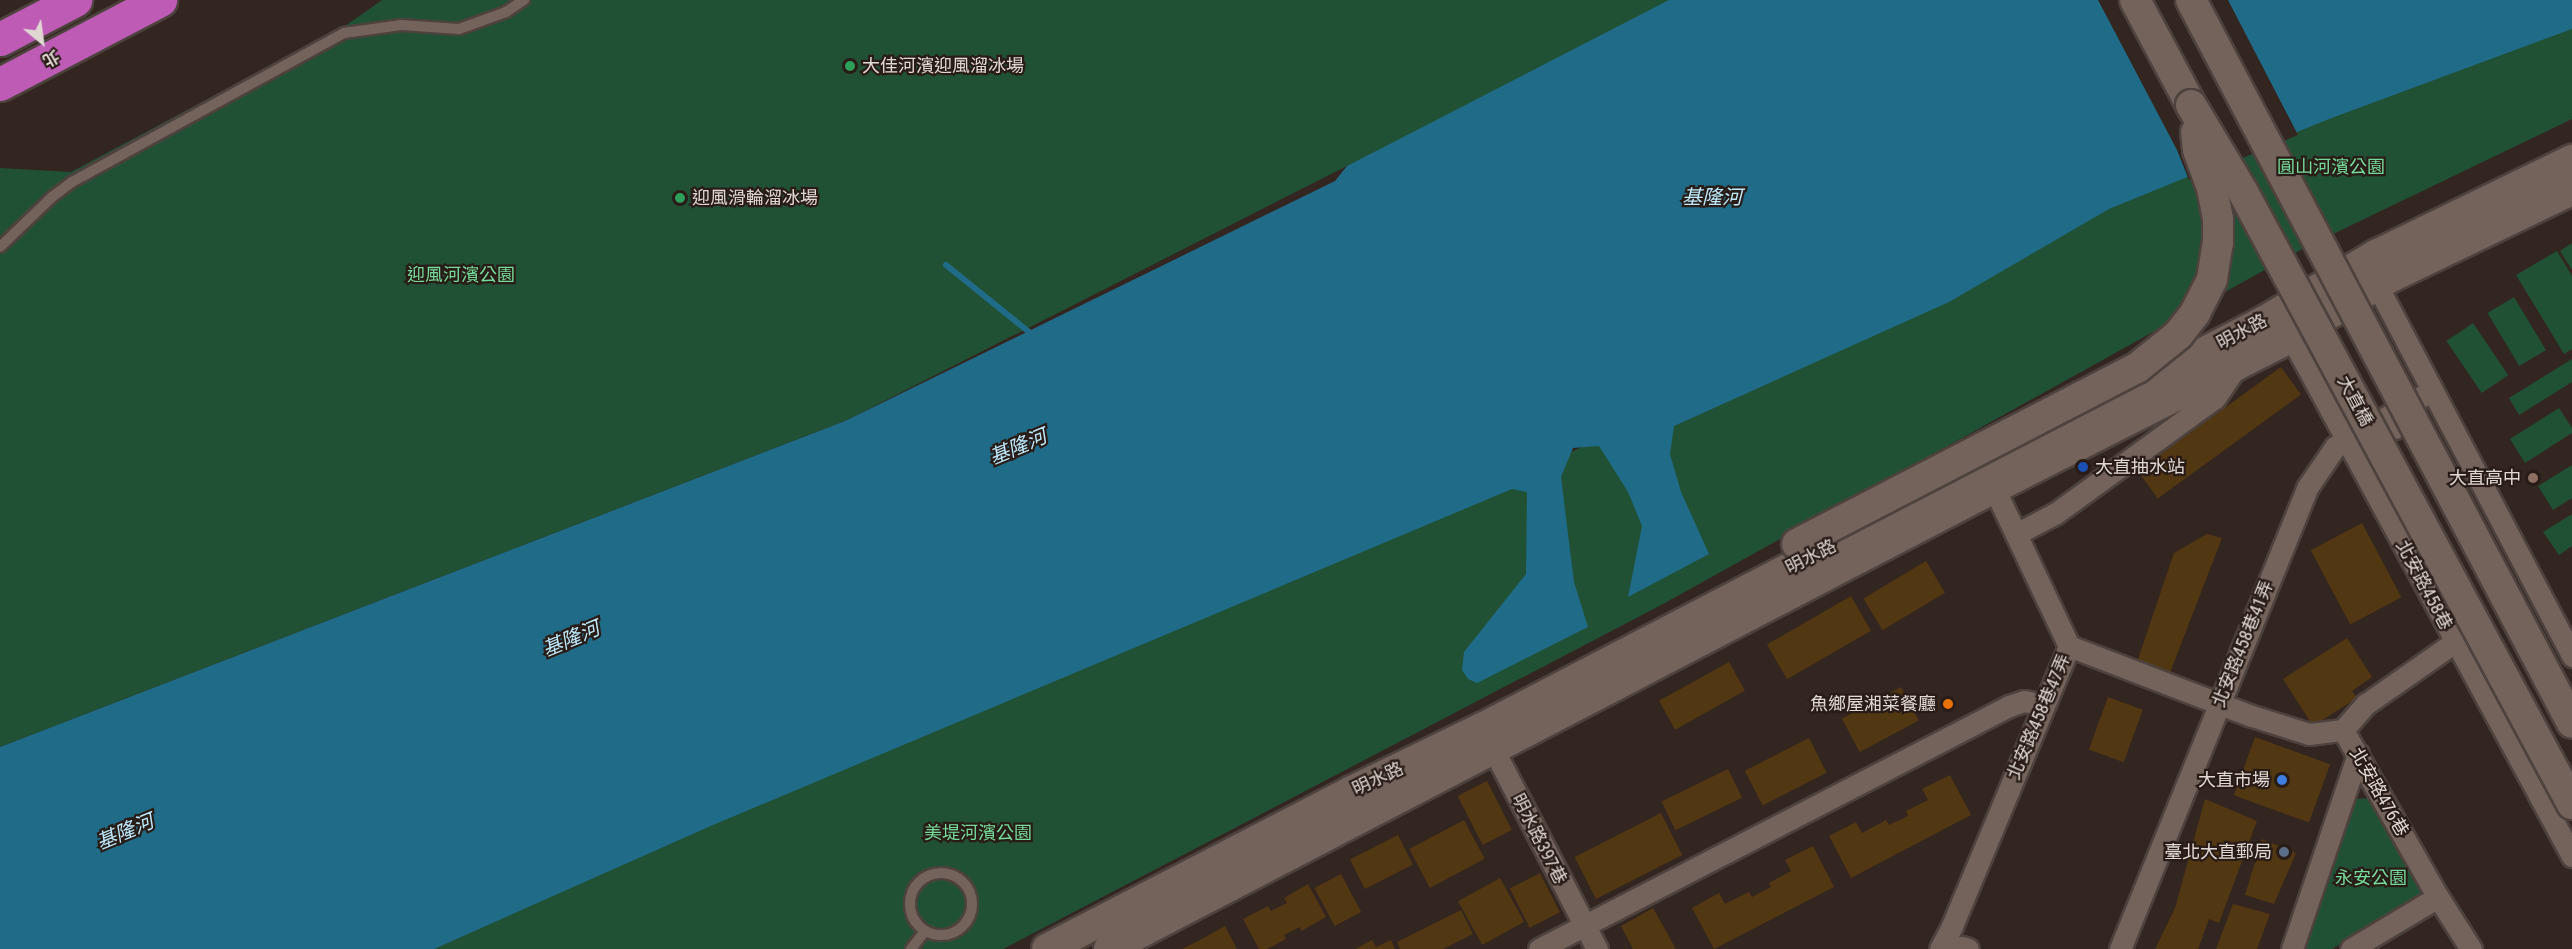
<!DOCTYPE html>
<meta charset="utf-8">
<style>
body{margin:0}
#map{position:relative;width:2572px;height:949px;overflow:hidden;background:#33251f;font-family:"Roboto Condensed","Noto Sans TC",sans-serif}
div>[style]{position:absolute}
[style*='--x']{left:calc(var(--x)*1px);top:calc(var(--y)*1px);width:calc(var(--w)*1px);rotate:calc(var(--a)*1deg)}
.green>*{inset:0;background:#215134;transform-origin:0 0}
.water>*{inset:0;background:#206b88}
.pier>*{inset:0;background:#33251f}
.stream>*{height:6px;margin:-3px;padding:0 3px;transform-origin:3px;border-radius:3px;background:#206b88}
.building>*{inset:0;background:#513712;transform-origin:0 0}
.roads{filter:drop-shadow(2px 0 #4d423d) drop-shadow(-2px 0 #4d423d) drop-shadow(0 2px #4d423d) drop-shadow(0 -2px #4d423d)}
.service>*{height:10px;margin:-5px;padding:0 5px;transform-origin:5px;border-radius:5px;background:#73635b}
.service>.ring{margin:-5px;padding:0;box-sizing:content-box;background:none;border:10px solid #73635b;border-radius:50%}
.minor>*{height:21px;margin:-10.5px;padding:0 10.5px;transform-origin:10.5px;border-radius:10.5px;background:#73635b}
.secondary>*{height:30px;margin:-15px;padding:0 15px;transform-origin:15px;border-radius:15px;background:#73635b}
.motorway>*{height:33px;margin:-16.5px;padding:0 16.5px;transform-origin:16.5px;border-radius:16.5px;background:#be5bb5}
.bridges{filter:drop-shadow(2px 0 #4d423d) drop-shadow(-2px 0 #4d423d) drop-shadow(0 2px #4d423d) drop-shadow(0 -2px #4d423d)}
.secondary-bridge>*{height:30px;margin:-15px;padding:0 15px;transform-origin:15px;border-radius:15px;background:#73635b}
.dots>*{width:16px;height:16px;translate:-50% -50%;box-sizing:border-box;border:3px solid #291c16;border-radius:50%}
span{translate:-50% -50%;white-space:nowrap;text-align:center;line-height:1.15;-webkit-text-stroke:4.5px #291c16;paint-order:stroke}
.poi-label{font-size:18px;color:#e0d7d2}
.left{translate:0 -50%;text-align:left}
.right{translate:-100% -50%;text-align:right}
.park-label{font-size:18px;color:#74dc9b}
.street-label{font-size:18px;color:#e0d7d2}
.water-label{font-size:20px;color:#bce9fe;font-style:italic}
.north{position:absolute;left:12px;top:12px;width:60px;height:60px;-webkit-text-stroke:4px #291c16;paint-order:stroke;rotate:151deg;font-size:16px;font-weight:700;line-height:24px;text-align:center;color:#e0d7d2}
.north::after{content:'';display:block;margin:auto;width:21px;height:27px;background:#e0d7d2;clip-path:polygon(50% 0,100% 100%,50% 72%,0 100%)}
</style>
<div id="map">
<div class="green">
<i style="clip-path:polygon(382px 0,1695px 0,1347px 166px,845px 421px,0 747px,0 168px,71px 172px,348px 24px)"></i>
<i style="clip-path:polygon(2572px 18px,2572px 119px,2306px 247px,1663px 604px,1003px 949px,415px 949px,1708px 393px,2242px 134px)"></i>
<i style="clip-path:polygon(2572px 243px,2572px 270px,2560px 251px)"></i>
<i style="clip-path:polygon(2557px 251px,2572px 276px,2572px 349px,2564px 354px,2516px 275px)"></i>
<i style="left:2514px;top:297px;width:62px;height:31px;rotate:59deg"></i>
<i style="left:2473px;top:323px;width:63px;height:32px;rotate:56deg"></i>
<i style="clip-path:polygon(2572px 359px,2572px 382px,2519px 415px,2509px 398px)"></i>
<i style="clip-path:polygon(2559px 408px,2572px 428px,2572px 433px,2525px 463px,2510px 439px)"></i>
<i style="clip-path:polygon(2572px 465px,2572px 498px,2553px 510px,2538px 486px)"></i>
<i style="clip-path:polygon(2572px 514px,2572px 546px,2559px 555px,2543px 532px)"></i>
<i style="clip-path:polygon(2372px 798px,2428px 893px,2332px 949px,2300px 949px,2354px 799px)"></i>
</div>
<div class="water">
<i style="clip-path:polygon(1669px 0,2572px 0,2572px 29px,2329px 119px,2109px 209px,1949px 302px,1674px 426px,1670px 454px,1681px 492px,1709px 554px,1628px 597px,1642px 526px,1628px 492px,1599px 446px,1573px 448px,1561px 477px,1574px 582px,1588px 627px,1477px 683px,1468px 679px,1462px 670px,1464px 652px,1526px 574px,1527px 492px,1512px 489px,713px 825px,434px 949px,0 949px,0 747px,845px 421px,1335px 181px,1347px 166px)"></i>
</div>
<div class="pier">
<i style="clip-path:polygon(2098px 0,2228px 0,2298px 135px,2189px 180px,2177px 150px)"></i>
</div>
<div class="stream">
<i style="--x:946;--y:265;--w:113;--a:38.9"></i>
</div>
<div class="building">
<i style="left:2281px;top:367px;width:34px;height:177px;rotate:54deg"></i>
<i style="left:2362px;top:523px;width:84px;height:58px;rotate:62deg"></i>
<i style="clip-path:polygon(2207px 534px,2222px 538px,2168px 678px,2136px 665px,2174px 553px)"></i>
<i style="left:1926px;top:561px;width:37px;height:73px;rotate:59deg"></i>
<i style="left:1851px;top:596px;width:40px;height:97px;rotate:60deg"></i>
<i style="clip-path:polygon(2347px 638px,2372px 677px,2352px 691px,2357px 698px,2313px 726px,2283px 679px)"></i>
<i style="left:1729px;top:662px;width:33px;height:80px;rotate:61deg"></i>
<i style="left:1901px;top:687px;width:38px;height:67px;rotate:62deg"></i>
<i style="left:2108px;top:697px;width:37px;height:56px;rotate:20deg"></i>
<i style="left:2255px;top:737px;width:80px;height:62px;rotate:20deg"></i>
<i style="left:1809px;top:738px;width:39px;height:72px;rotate:63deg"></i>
<i style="left:1728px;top:769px;width:32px;height:74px;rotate:64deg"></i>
<i style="clip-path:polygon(1950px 775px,1971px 815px,1851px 878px,1829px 836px,1856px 822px,1862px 833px,1886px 820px,1889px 825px,1908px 816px,1906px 811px,1928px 800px,1922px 789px)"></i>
<i style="left:1487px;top:781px;width:55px;height:33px;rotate:63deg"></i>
<i style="clip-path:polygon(2205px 799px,2257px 821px,2219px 923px,2209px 919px,2198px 949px,2155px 949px,2175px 908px)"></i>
<i style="left:1661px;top:813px;width:47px;height:97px;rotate:63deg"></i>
<i style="left:1464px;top:820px;width:44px;height:62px;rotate:62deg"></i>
<i style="left:1398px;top:835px;width:33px;height:54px;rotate:63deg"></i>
<i style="clip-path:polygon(2262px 839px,2296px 853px,2274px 904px,2245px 895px)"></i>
<i style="clip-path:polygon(1813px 846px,1834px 887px,1714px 949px,1692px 908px,1719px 893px,1725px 904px,1749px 892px,1752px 897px,1771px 887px,1769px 883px,1791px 871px,1785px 860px)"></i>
<i style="left:1540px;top:873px;width:44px;height:34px;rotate:63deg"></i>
<i style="left:1341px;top:874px;width:43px;height:30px;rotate:62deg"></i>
<i style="left:1500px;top:878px;width:50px;height:48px;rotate:61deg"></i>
<i style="clip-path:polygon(1308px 884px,1326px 917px,1301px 931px,1300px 927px,1284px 935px,1286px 939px,1267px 949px,1259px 949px,1243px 919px,1268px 906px,1271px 911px,1287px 903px,1284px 898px)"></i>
<i style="clip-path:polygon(2233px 904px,2270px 914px,2257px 949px,2216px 949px)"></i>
<i style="clip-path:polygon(1653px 908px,1676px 949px,1633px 949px,1621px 926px)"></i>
<i style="clip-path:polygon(1461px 910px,1473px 934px,1443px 949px,1400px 949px,1397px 942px)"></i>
<i style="clip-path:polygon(1225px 926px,1237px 949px,1182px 949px,1200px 940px)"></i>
<i style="clip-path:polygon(1372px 940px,1376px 947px,1391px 940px,1395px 949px,1355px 949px)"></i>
</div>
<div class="roads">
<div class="service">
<i style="--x:0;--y:247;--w:72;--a:-43.9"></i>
<i style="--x:52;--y:197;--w:25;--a:-37"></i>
<i style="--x:72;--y:182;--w:310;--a:-28.7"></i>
<i style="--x:344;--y:33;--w:58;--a:-8"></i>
<i style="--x:401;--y:25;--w:58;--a:3.9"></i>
<i style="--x:459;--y:29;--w:50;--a:-19.9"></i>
<i style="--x:506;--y:12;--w:22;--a:-34"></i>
<i style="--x:2388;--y:416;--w:20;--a:63"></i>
<i class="ring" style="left:910px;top:873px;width:52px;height:52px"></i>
<i style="--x:911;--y:949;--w:23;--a:-52"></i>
</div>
<div class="minor">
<i style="--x:2371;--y:274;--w:432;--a:62.2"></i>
<i style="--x:2285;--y:326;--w:603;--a:61.56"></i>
<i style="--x:2016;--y:534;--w:45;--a:-27.7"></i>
<i style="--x:2056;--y:513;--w:196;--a:-35.9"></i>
<i style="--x:2215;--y:398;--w:37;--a:-56"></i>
<i style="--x:2069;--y:646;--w:193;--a:21"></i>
<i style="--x:2249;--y:715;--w:63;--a:17.6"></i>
<i style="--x:2309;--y:734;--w:34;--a:-7"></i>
<i style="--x:2343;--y:730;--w:192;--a:60.4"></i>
<i style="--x:2438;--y:897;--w:62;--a:57.6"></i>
<i style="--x:2343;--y:730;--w:35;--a:-49"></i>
<i style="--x:2366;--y:704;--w:108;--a:-34.9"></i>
<i style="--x:1487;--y:737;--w:239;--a:62.6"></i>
<i style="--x:1539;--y:949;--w:529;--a:-27.34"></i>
<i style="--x:2009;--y:706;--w:16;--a:-18"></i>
<i style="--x:2024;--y:701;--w:20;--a:11"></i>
<i style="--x:1940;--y:949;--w:26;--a:-62"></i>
<i style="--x:1952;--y:926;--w:303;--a:-67.3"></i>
<i style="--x:2069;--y:646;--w:175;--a:-115.4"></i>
<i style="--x:1951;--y:949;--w:11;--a:-10"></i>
<i style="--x:1962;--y:947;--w:6;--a:18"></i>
<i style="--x:2120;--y:949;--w:497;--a:-67.9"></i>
<i style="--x:2307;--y:488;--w:50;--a:-55.7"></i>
<i style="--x:2335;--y:447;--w:111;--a:-30.3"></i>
<i style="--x:2292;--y:949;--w:206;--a:-71.3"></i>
<i style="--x:2351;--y:949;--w:101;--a:-30.9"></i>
</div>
<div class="secondary">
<i style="--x:2135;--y:0;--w:119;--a:61.9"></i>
<i style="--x:1047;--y:949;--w:343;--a:-27.4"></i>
<i style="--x:1352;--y:791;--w:144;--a:-25.9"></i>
<i style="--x:1482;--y:728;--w:884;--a:-27.49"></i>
<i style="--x:2266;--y:320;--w:128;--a:-30.6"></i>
<i style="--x:2376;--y:255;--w:218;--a:-25.9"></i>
<i style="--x:1109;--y:949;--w:998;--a:-27.52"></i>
<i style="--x:1994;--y:488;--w:333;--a:-26.9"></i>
<i style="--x:2291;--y:337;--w:112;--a:-31.1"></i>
<i style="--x:2387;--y:279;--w:205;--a:-25.7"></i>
</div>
<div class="motorway">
<i style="--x:0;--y:39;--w:85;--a:-27.5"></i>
<i style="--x:0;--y:84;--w:181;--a:-27.7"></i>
</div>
</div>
<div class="bridges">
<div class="secondary-bridge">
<i style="--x:2191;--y:0;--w:817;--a:62.21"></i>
<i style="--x:2191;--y:105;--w:101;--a:59.1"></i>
<i style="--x:2243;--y:192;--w:695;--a:61.74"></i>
<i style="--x:1797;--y:544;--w:383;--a:-27.4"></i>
<i style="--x:2137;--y:368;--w:53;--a:-38.8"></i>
<i style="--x:2178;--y:335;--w:28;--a:-52"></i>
<i style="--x:2195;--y:313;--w:38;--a:-63"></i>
<i style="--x:2212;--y:279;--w:36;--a:-81"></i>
<i style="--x:2218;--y:243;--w:24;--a:-90"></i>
<i style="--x:2218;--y:219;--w:32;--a:-101"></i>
<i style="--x:2212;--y:188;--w:40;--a:-110.2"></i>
<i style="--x:2198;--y:150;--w:18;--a:-96"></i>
</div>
</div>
<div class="dots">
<i style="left:850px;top:66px;background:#2e9e5b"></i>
<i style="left:680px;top:198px;background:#2e9e5b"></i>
<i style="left:2083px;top:467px;background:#1a4fb4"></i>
<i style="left:2533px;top:478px;background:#8d6e63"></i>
<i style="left:1948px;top:704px;background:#e8710a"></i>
<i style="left:2282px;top:780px;background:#3f7fe0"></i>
<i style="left:2284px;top:852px;background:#5c6f8a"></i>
</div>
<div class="poi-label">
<span class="left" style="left:862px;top:66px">大佳河濱迎風溜冰場</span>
<span class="left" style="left:692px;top:198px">迎風滑輪溜冰場</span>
<span class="left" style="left:2095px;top:467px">大直抽水站</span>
<span class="right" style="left:2521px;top:478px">大直高中</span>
<span class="right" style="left:1936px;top:704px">魚鄉屋湘菜餐廳</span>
<span class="right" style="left:2270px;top:780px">大直市場</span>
<span class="right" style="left:2272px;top:852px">臺北大直郵局</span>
</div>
<div class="park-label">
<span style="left:2331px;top:167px">圓山河濱公園</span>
<span style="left:461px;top:275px">迎風河濱公園</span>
<span style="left:978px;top:833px">美堤河濱公園</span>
<span style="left:2371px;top:878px">永安公園</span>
</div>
<div class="street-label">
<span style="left:2242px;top:332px;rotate:-28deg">明水路</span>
<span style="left:2355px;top:401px;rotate:62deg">大直橋</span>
<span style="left:1811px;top:557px;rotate:-27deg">明水路</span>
<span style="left:2424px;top:585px;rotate:62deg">北安路458巷</span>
<span style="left:2243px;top:644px;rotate:-68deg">北安路458巷41弄</span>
<span style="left:2039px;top:717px;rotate:-67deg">北安路458巷47弄</span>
<span style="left:1378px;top:779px;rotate:-25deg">明水路</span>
<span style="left:2379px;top:792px;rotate:60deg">北安路476巷</span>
<span style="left:1539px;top:839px;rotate:63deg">明水路397巷</span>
</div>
<div class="water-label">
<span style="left:1712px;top:197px">基隆河</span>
<span style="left:1018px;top:447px;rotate:-23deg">基隆河</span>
<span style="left:571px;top:639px;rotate:-23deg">基隆河</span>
<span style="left:125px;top:832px;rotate:-23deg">基隆河</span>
</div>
<div class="north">北</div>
</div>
